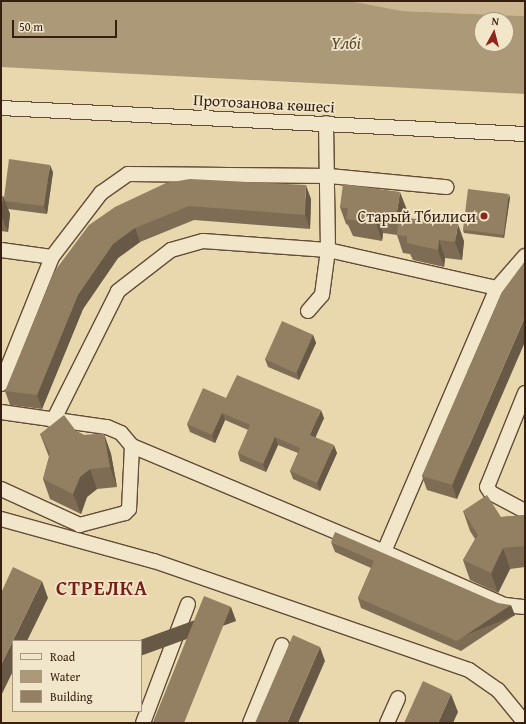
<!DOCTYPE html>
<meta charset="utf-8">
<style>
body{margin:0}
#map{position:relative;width:526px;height:724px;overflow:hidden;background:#e9d8ad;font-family:"Gentium Book Plus",serif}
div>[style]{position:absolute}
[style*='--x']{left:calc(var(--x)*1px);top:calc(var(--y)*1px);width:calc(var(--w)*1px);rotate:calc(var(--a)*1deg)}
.green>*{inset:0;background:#cbb892}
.water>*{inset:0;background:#ac9978}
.roads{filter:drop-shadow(1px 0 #634c38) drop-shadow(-1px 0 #634c38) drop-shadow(0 1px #634c38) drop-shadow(0 -1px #634c38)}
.minor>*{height:14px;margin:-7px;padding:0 7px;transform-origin:7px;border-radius:7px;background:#f1e6ca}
.wall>*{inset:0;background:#7e6d54}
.shaded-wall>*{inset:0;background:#675945;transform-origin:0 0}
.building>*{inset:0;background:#937f62;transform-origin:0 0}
.dots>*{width:11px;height:11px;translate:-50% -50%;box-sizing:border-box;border:2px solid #f1e6ca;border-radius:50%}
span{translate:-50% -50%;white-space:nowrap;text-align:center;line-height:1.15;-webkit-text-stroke:3.5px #f1e6ca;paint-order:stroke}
.street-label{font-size:16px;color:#361e11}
.poi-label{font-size:16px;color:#361e11}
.right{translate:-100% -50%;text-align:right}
.water-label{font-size:17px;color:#5f4935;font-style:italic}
.district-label{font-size:20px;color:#7a1f14;font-weight:700;letter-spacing:1px}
.frame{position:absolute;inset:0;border:2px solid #361e11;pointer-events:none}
.legend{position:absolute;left:12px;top:640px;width:130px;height:72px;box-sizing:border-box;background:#f1e6ca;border:1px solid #a69680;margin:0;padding:5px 7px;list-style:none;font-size:12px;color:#361e11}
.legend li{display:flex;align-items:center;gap:8px;height:20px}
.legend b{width:20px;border:1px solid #a69680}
.north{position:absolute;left:474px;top:12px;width:40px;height:40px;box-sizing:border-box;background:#f1e6ca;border:1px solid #a69680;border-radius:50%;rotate:7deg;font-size:11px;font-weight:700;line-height:16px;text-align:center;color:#361e11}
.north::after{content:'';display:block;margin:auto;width:14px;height:18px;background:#8f2418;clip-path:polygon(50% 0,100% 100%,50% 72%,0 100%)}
.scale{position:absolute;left:12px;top:20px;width:105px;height:18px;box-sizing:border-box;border:2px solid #361e11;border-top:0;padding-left:5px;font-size:12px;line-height:14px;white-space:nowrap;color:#361e11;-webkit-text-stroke:3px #f1e6ca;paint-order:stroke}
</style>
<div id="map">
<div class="green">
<i style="clip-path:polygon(350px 1px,525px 1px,525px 16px,403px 11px)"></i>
</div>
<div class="water">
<i style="clip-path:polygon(evenodd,1px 1px,350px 1px,403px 11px,525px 16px,525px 94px,1px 67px,1px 1px,482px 20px,506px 20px,506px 44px,482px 44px,482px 20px)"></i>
</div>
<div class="roads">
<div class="minor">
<i style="--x:1;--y:108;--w:525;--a:2.84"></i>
<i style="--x:1;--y:250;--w:51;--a:7.8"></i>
<i style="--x:525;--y:256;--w:43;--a:131.2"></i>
<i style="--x:497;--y:288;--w:287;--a:113.2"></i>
<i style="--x:384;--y:552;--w:132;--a:23.7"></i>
<i style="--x:505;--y:605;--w:20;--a:6"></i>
<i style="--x:308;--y:311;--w:21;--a:-49"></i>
<i style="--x:322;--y:295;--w:45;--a:-82.4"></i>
<i style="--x:328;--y:250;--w:173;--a:12.7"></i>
<i style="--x:1;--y:384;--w:137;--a:-68.1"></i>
<i style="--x:52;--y:257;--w:81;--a:-52.6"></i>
<i style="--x:101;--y:193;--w:33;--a:-35"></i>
<i style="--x:128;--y:174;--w:201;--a:0.6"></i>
<i style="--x:329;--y:176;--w:118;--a:5.4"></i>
<i style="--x:525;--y:393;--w:101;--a:112"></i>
<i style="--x:487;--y:487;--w:7;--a:56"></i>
<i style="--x:491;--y:493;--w:38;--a:28"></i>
<i style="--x:1;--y:412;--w:107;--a:8.1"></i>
<i style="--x:107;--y:427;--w:15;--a:23"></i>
<i style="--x:121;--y:433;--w:17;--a:50"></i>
<i style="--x:132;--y:446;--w:63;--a:92.7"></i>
<i style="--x:129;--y:509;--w:6;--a:135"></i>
<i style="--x:125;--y:513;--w:47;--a:165.1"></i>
<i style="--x:80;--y:525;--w:87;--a:-155.5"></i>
<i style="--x:53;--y:421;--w:145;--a:-63.4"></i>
<i style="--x:118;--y:291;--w:67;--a:-37.7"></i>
<i style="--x:171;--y:250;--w:33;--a:-16"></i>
<i style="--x:203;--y:241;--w:125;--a:4.1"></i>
<i style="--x:328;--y:250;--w:127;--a:-90.9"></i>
<i style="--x:132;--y:446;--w:273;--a:22.8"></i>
<i style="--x:1;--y:519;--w:159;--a:15.4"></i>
<i style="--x:154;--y:561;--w:333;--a:19.1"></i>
<i style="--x:469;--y:670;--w:35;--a:35"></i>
<i style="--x:498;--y:690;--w:43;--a:50.7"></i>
<i style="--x:143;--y:723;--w:127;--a:-69.3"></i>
<i style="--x:250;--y:723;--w:84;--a:-67.7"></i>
<i style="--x:387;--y:723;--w:27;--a:-66"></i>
</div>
</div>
<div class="wall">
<i style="clip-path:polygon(53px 172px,47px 214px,8px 209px,10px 214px,8px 232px,1px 231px,1px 196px,3px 196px,4px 198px)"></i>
<i style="clip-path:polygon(510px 197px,504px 238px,464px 233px,463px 230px)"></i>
<i style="clip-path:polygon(311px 199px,310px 229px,194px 220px,140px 242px,118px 258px,83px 309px,42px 409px,10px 405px,5px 391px,115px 207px)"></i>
<i style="clip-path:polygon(340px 207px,407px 210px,406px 217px,464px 241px,462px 260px,445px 258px,444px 267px,413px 260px,410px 254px,403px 253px,397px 235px,383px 233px,382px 241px,353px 236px,348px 225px,346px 224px)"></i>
<i style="clip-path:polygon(502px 292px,457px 499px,427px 490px,422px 476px)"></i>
<i style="clip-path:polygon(313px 335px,316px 343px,299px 380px,268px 367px,265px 359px)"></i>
<i style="clip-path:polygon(226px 398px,324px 418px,315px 437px,337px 453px,320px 491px,293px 479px,290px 471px,298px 453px,278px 445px,266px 472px,240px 461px,238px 453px,248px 430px,225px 420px,215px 443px,190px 432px,187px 424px)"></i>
<i style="clip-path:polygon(76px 431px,84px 435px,104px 434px,111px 454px,117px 487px,97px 489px,87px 497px,81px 514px,50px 499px,43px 479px,49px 457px,40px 434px)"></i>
<i style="clip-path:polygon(463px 511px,501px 517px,525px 515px,525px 567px,510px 569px,498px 593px,470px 580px,463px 560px,475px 539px,470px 531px)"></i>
<i style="clip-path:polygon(331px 542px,515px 615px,461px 651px,361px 608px,358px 598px,371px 568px,335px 552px)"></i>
</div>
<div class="shaded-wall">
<i style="clip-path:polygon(50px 165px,53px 172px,47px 214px,44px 206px)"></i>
<i style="clip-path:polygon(306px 185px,311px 199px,310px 229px,305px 215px)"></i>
<i style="clip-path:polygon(400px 192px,407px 210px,403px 236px,396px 218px)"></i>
<i style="clip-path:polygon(509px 194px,510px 197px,504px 238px,503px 236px)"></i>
<i style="clip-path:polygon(3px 196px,10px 214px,8px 232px,1px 215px)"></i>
<i style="clip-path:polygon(377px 215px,383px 233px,382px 241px,376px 223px)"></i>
<i style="clip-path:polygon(458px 224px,464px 241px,462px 260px,455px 242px)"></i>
<i style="clip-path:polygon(135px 228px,140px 242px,118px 258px,83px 309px,42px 409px,37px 395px,78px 295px,113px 244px)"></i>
<i style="clip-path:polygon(439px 240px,445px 258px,444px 267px,438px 250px)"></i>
<i style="clip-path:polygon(525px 317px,525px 342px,457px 499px,452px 485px)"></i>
<i style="clip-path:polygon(313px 335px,316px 343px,299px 380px,297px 372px)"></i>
<i style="clip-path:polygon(321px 410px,324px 418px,313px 443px,310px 435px)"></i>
<i style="clip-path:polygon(222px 413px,225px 420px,215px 443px,212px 435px)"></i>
<i style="clip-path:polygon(104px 434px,111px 454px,117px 487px,110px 467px)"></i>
<i style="clip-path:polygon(275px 437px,278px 445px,266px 472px,263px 464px)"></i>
<i style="clip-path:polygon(334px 445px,337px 453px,320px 491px,317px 483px)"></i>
<i style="clip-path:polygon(90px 469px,97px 489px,87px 497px,81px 514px,73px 494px,80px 477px)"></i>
<i style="clip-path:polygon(503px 548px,510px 569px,498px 593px,491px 573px)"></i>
<i style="clip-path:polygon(42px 581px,48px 598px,27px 641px,13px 641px,13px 671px,1px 696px,1px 665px)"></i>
<i style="left:511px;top:605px;width:11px;height:65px;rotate:68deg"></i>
<i style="left:231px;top:607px;width:15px;height:126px;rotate:70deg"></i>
<i style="clip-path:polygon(320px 647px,325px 661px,298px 723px,287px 723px)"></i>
<i style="clip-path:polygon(451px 694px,458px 712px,453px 723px,438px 723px)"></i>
</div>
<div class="building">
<i style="clip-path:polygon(9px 159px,50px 165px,44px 206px,5px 201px,4px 198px)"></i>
<i style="clip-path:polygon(190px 179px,306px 185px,305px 215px,189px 206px,135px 228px,113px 244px,78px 295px,37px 395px,5px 391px,54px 272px,89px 225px,115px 207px,166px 183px)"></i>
<i style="clip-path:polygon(343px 184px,400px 192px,396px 218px,377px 215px,376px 223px,346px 219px,348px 208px,340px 207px)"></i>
<i style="left:468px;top:189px;width:41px;height:41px;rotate:7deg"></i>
<i style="clip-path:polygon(1px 196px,3px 196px,1px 215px)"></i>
<i style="clip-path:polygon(399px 217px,458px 224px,455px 242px,439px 240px,438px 250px,407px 243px,407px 236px,397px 235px)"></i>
<i style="clip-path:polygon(525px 261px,525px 317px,452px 485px,422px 476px,502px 292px)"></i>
<i style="left:282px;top:321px;width:34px;height:42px;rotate:24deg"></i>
<i style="clip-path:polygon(237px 375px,321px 410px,310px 435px,334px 445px,317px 483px,290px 471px,300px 448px,275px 437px,263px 464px,238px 453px,250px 425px,222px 413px,212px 435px,187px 424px,203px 388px,226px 398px)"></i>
<i style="clip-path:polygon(64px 415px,76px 431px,84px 435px,104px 434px,110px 467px,90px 469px,80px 477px,73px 494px,43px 479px,50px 453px,40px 434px)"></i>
<i style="clip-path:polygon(487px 495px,501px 517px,525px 515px,525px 546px,503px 548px,491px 573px,463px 560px,478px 535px,463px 511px)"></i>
<i style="clip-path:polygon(335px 532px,498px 603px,511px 605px,457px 641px,358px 598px,374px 561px,331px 542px)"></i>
<i style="clip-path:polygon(13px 567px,42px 581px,1px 665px,1px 593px)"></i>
<i style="left:204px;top:596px;width:29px;height:138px;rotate:22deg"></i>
<i style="clip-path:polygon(293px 635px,320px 647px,287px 723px,255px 723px)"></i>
<i style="clip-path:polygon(423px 681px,451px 694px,438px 723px,404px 723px)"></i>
</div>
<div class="dots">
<i style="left:484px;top:216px;background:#8f2418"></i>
</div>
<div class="street-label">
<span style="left:264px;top:103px;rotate:3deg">Протозанова көшесі</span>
</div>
<div class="poi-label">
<span class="right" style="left:476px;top:216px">Старый Тбилиси</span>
</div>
<div class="water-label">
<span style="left:346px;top:43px">Үлбі</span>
</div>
<div class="district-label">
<span style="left:102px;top:587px">СТРЕЛКА</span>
</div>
<div class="frame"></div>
<ul class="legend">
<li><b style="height:5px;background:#f1e6ca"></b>Road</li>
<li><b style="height:11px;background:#ac9978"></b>Water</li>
<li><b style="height:11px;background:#937f62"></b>Building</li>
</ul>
<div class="north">N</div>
<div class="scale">50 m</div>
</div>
